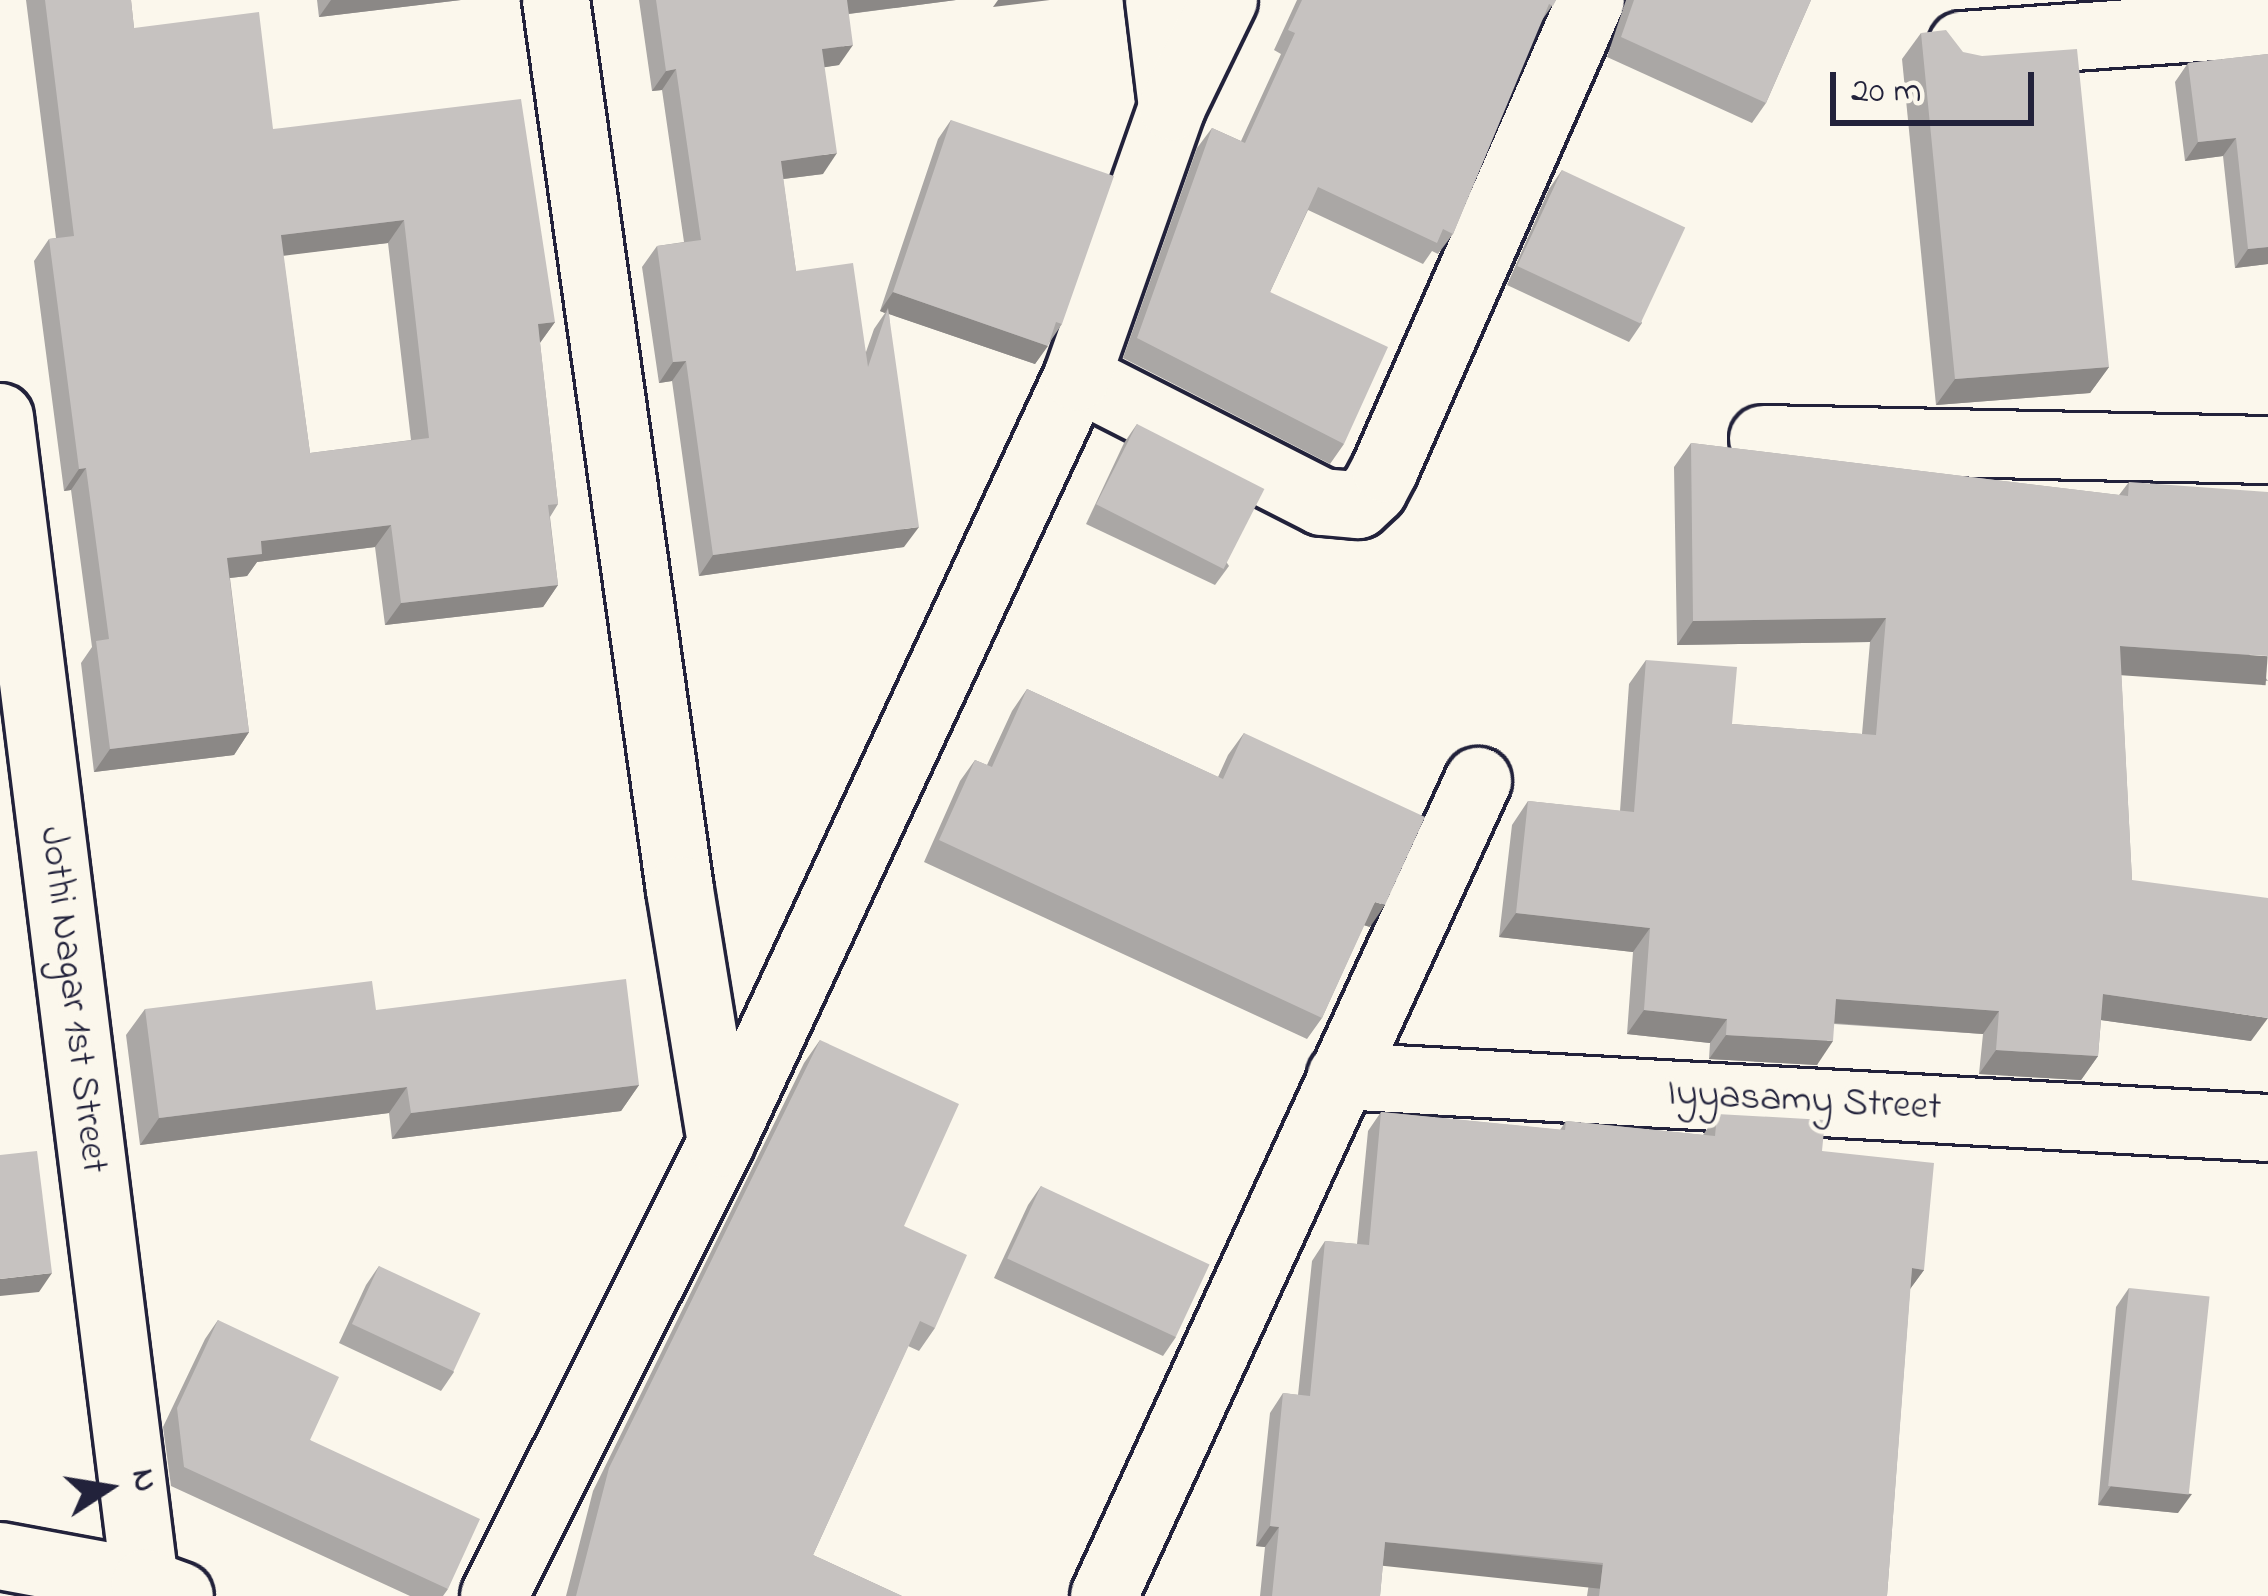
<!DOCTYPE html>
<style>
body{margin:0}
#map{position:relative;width:2268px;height:1596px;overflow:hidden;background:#fbf7ec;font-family:"Indie Flower",sans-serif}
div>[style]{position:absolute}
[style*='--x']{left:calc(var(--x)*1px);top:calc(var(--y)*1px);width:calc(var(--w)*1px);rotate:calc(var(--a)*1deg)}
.roads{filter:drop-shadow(3px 0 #22223b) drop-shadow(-3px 0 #22223b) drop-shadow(0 3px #22223b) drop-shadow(0 -3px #22223b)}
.minor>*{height:66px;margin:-33px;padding:0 33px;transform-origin:33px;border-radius:33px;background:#fbf7ec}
.wall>*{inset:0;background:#aaa7a5}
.shaded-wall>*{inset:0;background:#8b8886;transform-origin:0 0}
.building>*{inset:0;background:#c6c2c0;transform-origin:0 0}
span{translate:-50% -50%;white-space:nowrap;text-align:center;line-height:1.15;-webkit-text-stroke:9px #fbf7ec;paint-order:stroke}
.street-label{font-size:39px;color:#22223b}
.north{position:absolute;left:48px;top:1428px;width:120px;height:120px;-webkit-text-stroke:9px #fbf7ec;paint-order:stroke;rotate:78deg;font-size:33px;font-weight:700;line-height:48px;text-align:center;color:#22223b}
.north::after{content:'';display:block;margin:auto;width:42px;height:54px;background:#22223b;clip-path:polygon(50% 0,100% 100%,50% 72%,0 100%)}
.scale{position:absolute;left:1830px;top:72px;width:204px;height:54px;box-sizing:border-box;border:6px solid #22223b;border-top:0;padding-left:15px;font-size:36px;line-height:42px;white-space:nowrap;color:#22223b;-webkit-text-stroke:9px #fbf7ec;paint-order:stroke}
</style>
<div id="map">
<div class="roads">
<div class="minor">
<i style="--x:556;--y:0;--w:899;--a:82.07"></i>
<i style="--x:680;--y:890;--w:256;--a:80.8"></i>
<i style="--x:1159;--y:0;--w:108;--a:83.1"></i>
<i style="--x:1962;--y:45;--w:307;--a:-4.1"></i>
<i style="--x:1077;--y:377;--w:275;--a:27"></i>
<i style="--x:1322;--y:502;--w:36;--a:5"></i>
<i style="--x:1358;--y:505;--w:22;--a:-43"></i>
<i style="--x:1374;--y:490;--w:24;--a:-62"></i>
<i style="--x:1385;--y:469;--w:512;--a:-66.29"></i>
<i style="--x:0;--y:417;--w:1175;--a:82.91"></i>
<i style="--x:1763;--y:439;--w:505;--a:1.25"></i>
<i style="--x:1341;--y:1076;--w:928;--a:3.21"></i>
<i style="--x:0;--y:1556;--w:147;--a:10.5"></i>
<i style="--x:145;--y:1583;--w:37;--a:20"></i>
<i style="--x:494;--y:1596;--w:507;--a:-63.38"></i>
<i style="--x:721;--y:1143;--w:845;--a:-65.07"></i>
<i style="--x:1077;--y:377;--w:286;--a:-70.6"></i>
<i style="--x:1172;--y:107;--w:119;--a:-64.1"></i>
<i style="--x:1104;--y:1596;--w:897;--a:-65.35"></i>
</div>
</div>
<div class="wall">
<i style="clip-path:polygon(evenodd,26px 0,131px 0,134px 28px,273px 129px,555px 322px,540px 343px,558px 504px,550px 517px,558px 585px,543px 607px,385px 625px,375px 547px,257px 562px,247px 576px,230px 578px,249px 732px,234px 755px,94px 772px,81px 663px,92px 647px,71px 490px,64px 491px,34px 261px,49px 239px,56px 238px,26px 0,388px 243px,411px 440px,310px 453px,283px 255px,388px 243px)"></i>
<i style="clip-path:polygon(317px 0,461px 0,319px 17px)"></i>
<i style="clip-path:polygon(639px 0,956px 0,849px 14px,839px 65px,824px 67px,823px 174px,783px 179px,796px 271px,866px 352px,874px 329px,885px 313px,880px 311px,938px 139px,951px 120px,1062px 324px,1035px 364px,889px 314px,904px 547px,699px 576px,672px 381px,659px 383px,642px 267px,657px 246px,684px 242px,662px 90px,652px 91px)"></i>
<i style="clip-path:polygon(1297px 0,1556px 0,1540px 23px,1453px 234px,1438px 254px,1432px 251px,1423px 264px,1308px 210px,1270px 292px,1344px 444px,1330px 464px,1123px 358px,1197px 148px,1212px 128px,1241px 141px,1281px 54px,1274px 50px)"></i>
<i style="clip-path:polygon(1626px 0,1811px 0,1766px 103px,1752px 123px,1607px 57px)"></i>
<i style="clip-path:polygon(1921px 33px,2109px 367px,2090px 393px,1936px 405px,1902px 59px)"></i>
<i style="clip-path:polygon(2268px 54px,2268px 264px,2235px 268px,2223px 156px,2185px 161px,2175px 82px,2188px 63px)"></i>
<i style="clip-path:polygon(1562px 170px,1642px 323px,1629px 342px,1507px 285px,1549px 189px)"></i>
<i style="clip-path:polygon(1137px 424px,1229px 566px,1215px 585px,1086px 524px,1124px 443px)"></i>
<i style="clip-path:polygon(1691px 443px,2119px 495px,2129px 482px,2268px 681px,2121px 671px,2132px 880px,2251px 1041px,2101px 1020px,2098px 1056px,2081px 1080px,1979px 1074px,1983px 1034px,1834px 1024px,1817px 1065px,1709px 1059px,1710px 1043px,1627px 1034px,1633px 952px,1499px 937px,1512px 825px,1528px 801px,1620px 811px,1629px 684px,1646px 660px,1732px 724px,1862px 734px,1870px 642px,1677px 645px,1674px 467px)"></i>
<i style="clip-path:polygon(1027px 689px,1218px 777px,1228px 755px,1244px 733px,1370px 927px,1364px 925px,1322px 1018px,1307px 1039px,924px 862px,960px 781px,975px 760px,987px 765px,1012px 711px)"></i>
<i style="clip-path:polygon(145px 1009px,376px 1010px,639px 1085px,621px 1111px,392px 1139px,389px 1113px,140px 1145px,126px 1035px)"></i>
<i style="clip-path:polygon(820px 1040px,904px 1226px,935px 1328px,919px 1351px,908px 1346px,813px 1555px,902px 1596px,566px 1596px,593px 1491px,804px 1063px)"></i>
<i style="clip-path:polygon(1381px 1112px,1560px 1130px,1566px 1121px,1703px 1135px,1717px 1114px,1822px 1151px,1924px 1270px,1910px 1289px,1887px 1596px,1587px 1596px,1589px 1583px,1383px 1563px,1380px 1596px,1260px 1596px,1265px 1547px,1256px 1546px,1270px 1413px,1283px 1393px,1298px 1395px,1312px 1261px,1325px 1241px,1357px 1244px,1368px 1131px)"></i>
<i style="clip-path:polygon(1041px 1186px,1176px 1337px,1163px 1356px,994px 1278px,1028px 1205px)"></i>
<i style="clip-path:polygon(379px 1266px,454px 1372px,441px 1391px,339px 1343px,366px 1285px)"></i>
<i style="clip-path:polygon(2129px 1288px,2178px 1513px,2098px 1505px,2116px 1307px)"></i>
<i style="clip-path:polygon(218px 1320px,310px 1440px,448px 1589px,443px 1596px,410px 1596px,171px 1486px,163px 1427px,205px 1339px)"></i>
</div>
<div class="shaded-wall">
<i style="clip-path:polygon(331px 0,461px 0,319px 17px)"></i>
<i style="clip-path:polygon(844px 0,956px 0,832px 16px)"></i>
<i style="clip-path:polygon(998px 0,1050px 0,993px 7px)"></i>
<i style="clip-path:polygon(853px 45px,839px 65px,807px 70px,822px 49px)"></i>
<i style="clip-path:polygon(676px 69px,662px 90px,652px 91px,666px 71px)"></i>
<i style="clip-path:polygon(2236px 138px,2223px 156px,2185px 161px,2198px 142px)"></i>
<i style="clip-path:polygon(837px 153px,823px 174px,767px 181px,781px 161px)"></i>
<i style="clip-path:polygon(404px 220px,388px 243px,265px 258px,281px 235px)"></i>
<i style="clip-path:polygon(2268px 247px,2268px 264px,2235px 268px,2248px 249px)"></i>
<i style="clip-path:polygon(893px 292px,1048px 346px,1035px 364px,886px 313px,888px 308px,885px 313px,880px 311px)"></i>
<i style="clip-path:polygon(555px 322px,539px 344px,538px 324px)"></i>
<i style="clip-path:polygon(686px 361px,672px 381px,659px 383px,673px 362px)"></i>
<i style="clip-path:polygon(2109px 367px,2090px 393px,1936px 405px,1955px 379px)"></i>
<i style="clip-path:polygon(86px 468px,71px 490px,64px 491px,79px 469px)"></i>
<i style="clip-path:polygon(391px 525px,375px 547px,257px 562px,247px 576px,212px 580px,227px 558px,261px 541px)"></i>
<i style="clip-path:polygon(919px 527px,904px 547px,699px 576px,713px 555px)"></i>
<i style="clip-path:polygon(558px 585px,543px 607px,385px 625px,401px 603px)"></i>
<i style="clip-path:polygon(1886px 618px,1870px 642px,1677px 645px,1693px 621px)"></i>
<i style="left:2120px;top:646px;width:148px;height:29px;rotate:4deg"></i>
<i style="clip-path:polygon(249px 732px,234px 755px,94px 772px,110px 749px)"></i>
<i style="clip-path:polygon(1375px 902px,1385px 905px,1370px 927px,1360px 924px)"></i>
<i style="clip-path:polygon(1516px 913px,1650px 928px,1633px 952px,1499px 937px)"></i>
<i style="clip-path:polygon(2103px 994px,2268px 1018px,2251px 1041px,2086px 1018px)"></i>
<i style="clip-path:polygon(1836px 999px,1999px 1011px,1983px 1034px,1820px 1022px)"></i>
<i style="clip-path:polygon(1644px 1010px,1727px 1019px,1710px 1043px,1627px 1034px)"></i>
<i style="clip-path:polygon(1726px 1035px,1833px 1041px,1817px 1065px,1709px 1059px)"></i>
<i style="clip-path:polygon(1996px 1050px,2098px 1056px,2081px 1080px,1979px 1074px)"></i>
<i style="clip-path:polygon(639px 1085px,621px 1111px,392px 1139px,411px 1113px)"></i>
<i style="clip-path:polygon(407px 1087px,389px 1113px,140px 1145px,159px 1118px)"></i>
<i style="clip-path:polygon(1912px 1268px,1924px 1270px,1910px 1289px)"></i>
<i style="clip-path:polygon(52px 1273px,39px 1292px,0 1296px,0 1279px)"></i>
<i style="clip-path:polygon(2111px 1486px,2192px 1494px,2178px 1513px,2098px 1505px)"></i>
<i style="clip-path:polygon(1270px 1526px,1279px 1527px,1265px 1547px,1256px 1546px)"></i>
<i style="left:1385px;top:1542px;width:219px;height:24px;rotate:6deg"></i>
</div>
<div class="building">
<i style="clip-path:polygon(evenodd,45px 0,131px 0,134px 28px,259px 12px,273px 129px,521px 99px,555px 322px,538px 324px,558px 504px,548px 505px,558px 585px,401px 603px,391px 525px,261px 541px,262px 554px,227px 558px,249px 732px,110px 749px,96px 641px,109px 639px,86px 468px,79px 469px,49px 239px,74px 236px,45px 0,404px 220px,429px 438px,310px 453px,281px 235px,404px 220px)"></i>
<i style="clip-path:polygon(656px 0,847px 0,853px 45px,822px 49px,837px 153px,781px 161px,796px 271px,853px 263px,868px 367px,888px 308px,919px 527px,713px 555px,686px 361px,673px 362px,657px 246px,701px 240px,676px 69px,666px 71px)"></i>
<i style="clip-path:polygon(1302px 0,1556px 0,1553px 6px,1549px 4px,1453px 234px,1443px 229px,1437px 243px,1318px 187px,1270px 292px,1388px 347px,1344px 444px,1137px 338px,1212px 128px,1245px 143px,1295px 33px,1288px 30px)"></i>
<i style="clip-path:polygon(1634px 0,1811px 0,1766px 103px,1621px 37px)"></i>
<i style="clip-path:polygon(1946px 30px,1963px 52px,1982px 56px,2077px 49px,2109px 367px,1955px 379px,1921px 33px)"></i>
<i style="clip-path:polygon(2268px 54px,2268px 247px,2248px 249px,2236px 138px,2198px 142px,2188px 63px)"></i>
<i style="clip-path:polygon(951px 120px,1114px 176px,1062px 324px,1056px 322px,1048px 346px,893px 292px)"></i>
<i style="left:1562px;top:170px;width:136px;height:106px;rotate:25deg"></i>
<i style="left:1137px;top:424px;width:143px;height:90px;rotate:27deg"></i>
<i style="clip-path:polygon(1691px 443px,2128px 496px,2129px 482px,2268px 492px,2268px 656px,2120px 646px,2132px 880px,2268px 898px,2268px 1018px,2103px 994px,2098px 1056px,1996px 1050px,1999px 1011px,1836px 999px,1833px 1041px,1726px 1035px,1727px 1019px,1644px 1010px,1650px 928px,1516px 913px,1528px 801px,1634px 812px,1646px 660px,1737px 667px,1732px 724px,1876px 735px,1886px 618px,1693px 621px)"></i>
<i style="clip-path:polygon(1027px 689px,1223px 779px,1244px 733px,1425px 817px,1385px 905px,1375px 902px,1322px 1018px,939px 840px,975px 760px,992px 767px)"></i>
<i style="clip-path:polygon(626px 979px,639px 1085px,411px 1113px,407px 1087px,159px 1118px,145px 1009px,372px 981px,376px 1010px)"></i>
<i style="clip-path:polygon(820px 1040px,959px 1104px,904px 1226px,967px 1255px,935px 1328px,920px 1321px,813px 1555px,902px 1596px,576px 1596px,609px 1468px)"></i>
<i style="clip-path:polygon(1381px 1112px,1565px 1130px,1566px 1121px,1715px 1136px,1717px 1114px,1825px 1120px,1822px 1151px,1934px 1163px,1924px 1270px,1912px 1268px,1887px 1596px,1599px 1596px,1603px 1563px,1385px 1542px,1380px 1596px,1272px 1596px,1279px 1527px,1270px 1526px,1283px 1393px,1310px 1396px,1325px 1241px,1369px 1245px)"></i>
<i style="clip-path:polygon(37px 1151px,52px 1273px,0 1279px,0 1155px)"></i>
<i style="left:1041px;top:1186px;width:186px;height:80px;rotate:25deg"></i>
<i style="left:379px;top:1266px;width:112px;height:64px;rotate:25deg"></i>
<i style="left:2129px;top:1288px;width:81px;height:199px;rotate:6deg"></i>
<i style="clip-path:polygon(218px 1320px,339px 1377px,310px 1440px,480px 1519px,448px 1589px,184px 1467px,177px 1408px)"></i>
</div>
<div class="street-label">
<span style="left:72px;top:1000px;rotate:83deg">Jothi Nagar 1st Street</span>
<span style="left:1804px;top:1102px;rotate:3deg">Iyyasamy Street</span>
</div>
<div class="north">N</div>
<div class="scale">20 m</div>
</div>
